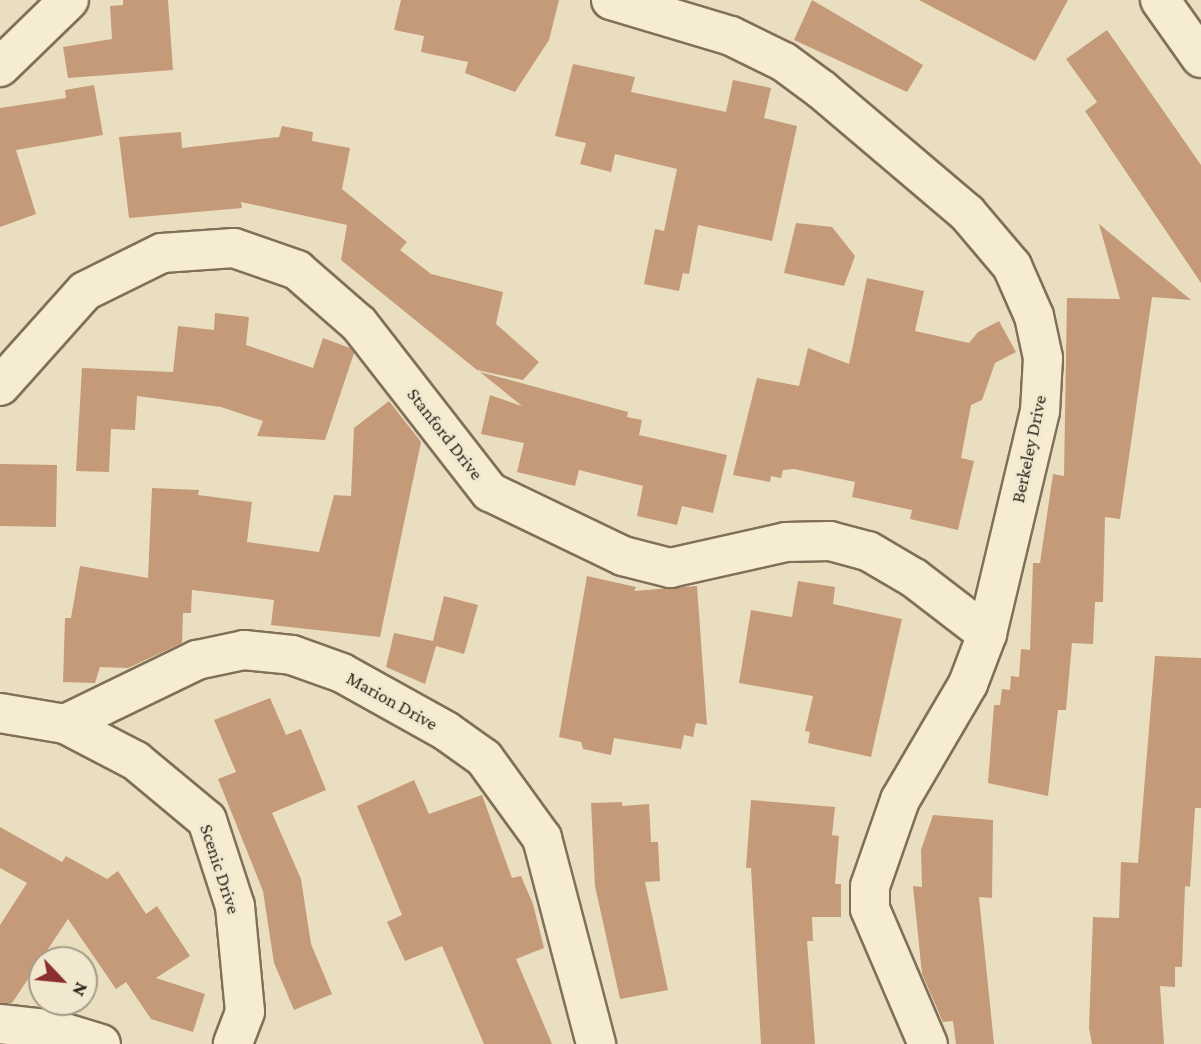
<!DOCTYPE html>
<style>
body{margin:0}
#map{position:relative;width:1201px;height:1044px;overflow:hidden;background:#eadec0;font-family:"Crimson Pro",serif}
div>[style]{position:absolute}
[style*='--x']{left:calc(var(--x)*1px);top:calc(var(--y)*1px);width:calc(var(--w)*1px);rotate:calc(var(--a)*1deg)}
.building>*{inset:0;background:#c59a78;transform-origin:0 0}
.roads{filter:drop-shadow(2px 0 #816f59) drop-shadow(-2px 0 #816f59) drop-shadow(0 2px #816f59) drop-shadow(0 -2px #816f59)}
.minor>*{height:38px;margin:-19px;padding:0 19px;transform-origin:19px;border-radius:19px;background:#f5ecd2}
span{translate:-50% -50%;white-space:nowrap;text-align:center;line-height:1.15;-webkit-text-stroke:6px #f2e8cf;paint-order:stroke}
.street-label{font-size:19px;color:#32271d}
.north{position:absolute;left:28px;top:946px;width:70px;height:70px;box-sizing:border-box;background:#f2e8cf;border:2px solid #a59b88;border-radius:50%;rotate:116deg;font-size:19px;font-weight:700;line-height:28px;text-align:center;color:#32271d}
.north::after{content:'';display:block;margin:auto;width:24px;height:32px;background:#8b2f2e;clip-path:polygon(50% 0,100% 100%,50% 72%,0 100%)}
</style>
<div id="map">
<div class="building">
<i style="clip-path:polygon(123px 0,168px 0,173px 70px,68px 78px,63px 47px,112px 39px,110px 6px,123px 5px)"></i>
<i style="clip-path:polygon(401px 0,559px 0,549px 40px,515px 92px,465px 73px,468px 62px,421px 52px,424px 36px,394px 30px)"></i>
<i style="clip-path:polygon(812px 0,923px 65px,907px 92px,794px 40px)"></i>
<i style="clip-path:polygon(919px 0,1068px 0,1035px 61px)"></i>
<i style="clip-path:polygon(1107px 30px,1201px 165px,1201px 283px,1085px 111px,1097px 102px,1066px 59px)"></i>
<i style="clip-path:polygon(573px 64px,635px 77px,631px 92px,726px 112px,733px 80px,771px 88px,764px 118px,797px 126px,772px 241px,698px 225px,689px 274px,683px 273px,679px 291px,644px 284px,655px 229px,664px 231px,677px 169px,615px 154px,611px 172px,580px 164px,586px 143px,555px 136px)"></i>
<i style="clip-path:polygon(94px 85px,103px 135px,16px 150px,36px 214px,0 227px,0 108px,66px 98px,65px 90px)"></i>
<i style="clip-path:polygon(282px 126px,313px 132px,312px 141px,350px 148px,342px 189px,407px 242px,400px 250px,431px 274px,503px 292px,496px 324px,539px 362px,523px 380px,477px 370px,341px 260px,347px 225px,241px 202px,242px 208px,129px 218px,119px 137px,181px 132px,182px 148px,279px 137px)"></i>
<i style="clip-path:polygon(796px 223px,832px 227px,855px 256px,844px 286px,784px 273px)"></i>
<i style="clip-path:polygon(1099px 224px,1191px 300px,1152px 297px,1120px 519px,1105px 517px,1103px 602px,1095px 602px,1093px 644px,1072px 643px,1066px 710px,1058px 710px,1048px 796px,988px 783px,994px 705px,1000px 705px,1002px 689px,1010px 690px,1011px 676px,1019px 677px,1021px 649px,1030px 650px,1033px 563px,1040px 563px,1053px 474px,1064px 476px,1067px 298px,1120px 299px)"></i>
<i style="clip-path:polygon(867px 278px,924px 291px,915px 331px,969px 343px,978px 332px,999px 321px,1016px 352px,995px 363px,982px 400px,971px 405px,961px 458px,974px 461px,958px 530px,910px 519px,912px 510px,852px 497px,855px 482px,794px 469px,783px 470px,781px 478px,771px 476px,770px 482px,733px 475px,757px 378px,799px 386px,808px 348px,849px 364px)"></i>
<i style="clip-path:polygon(215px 313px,249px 317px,246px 345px,313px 368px,323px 338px,350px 348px,354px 353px,325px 440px,257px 436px,263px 421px,221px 407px,137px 396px,135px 430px,111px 429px,109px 472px,76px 471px,82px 368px,173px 372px,178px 326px,214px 330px)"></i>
<i style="clip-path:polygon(480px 372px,628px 412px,627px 417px,642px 420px,639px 435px,727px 455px,713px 513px,682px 506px,677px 525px,637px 516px,643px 486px,579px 470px,575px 486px,517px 472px,524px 443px,481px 434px,490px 395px,522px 406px)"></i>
<i style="clip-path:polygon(389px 401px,421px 442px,380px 637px,271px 625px,274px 600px,192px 590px,191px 613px,183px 613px,182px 643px,128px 668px,100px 667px,95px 683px,63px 682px,65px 618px,71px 618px,80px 566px,148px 578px,152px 488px,199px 490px,198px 495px,252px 502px,247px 542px,319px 552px,334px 495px,351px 496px,354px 428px)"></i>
<i style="left:0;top:464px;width:57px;height:62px;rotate:1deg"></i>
<i style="clip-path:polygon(587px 576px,636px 587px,634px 591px,697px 586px,707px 725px,696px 723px,693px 737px,684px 735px,681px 749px,614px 738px,611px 755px,583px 749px,581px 742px,559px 737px)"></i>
<i style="clip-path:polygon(798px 581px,835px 587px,833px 604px,902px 619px,871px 757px,808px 743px,810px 732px,805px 731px,813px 696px,739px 683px,751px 610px,792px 617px)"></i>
<i style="clip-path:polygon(444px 596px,478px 605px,464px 654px,436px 646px,425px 684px,386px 667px,394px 633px,433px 641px)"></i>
<i style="clip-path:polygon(1155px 656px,1201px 658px,1201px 808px,1195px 808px,1190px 887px,1185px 886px,1182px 967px,1175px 967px,1175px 987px,1160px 986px,1164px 1044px,1092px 1044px,1089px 1028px,1093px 917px,1119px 918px,1121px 862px,1138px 863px)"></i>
<i style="clip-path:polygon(270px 698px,286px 735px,301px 729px,326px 790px,272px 813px,301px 879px,311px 944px,332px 994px,294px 1010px,274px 963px,263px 891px,218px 779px,236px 772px,214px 720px)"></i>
<i style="clip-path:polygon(414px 780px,429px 814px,482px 795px,512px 878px,521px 876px,533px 904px,544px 948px,516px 959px,552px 1044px,484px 1044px,442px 946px,405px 961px,387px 922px,402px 915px,357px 806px)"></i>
<i style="clip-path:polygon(751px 800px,835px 807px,832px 835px,839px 836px,835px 884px,841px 884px,841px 917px,812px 917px,813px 941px,807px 941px,815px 1044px,761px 1044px,751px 868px,746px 868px)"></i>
<i style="clip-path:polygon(622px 802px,622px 806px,649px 804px,651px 842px,658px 842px,660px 881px,645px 882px,668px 990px,620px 999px,595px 886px,591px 803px)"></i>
<i style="clip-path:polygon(933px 815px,993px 820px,992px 898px,979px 897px,994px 1044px,956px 1044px,953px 1021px,943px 1022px,922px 974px,913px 886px,922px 887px,921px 850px)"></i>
<i style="clip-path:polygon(0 827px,62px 862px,66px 856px,107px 879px,118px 871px,146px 914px,157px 906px,190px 956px,156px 978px,205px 994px,193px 1032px,151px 1019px,126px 982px,116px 989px,68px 919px,12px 1003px,0 1003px,0 925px,27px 883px,0 868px)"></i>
</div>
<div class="roads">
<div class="minor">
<i style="--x:611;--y:0;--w:125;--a:16.7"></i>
<i style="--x:731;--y:36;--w:59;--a:26.1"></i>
<i style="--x:784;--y:62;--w:47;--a:36.4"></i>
<i style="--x:822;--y:90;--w:190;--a:40.3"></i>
<i style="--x:967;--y:213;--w:70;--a:49.7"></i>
<i style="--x:1012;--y:266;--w:55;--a:66.3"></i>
<i style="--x:1034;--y:316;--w:43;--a:77.9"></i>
<i style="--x:1043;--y:358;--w:53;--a:93.2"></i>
<i style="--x:1040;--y:411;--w:229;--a:103.4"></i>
<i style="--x:987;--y:634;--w:53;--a:110.8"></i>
<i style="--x:968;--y:684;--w:134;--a:120.4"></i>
<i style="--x:900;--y:800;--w:91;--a:109.2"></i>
<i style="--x:870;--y:886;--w:23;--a:90"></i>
<i style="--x:870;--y:909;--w:147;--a:66.8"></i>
<i style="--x:1160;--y:0;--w:71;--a:54.7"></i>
<i style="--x:0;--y:67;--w:96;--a:-44.2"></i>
<i style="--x:0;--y:386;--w:127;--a:-48.2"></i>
<i style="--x:85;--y:291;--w:86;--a:-26.3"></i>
<i style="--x:162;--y:253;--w:72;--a:-4"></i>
<i style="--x:234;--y:248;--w:67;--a:19.2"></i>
<i style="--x:297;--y:270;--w:82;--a:41.1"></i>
<i style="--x:359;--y:324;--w:213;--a:52.1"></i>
<i style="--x:490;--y:492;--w:148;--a:25.7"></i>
<i style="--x:623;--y:556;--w:49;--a:14.3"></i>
<i style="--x:670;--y:568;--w:119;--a:-12.6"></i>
<i style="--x:786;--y:542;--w:44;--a:-1.3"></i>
<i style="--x:830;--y:541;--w:39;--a:15"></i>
<i style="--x:868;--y:551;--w:53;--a:30.4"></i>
<i style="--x:914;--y:578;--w:92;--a:37.5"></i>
<i style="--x:0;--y:713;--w:66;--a:9.6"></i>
<i style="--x:65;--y:724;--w:80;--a:27.5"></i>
<i style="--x:136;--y:761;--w:92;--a:39.7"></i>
<i style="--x:207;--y:820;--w:90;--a:72"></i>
<i style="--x:235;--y:906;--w:106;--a:84.6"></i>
<i style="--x:245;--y:1012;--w:34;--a:111"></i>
<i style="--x:65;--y:724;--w:147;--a:-25.9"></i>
<i style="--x:197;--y:660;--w:48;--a:-12"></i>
<i style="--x:244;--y:650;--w:48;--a:5.9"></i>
<i style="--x:292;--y:655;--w:53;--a:19.8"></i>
<i style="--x:342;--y:673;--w:119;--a:29.1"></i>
<i style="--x:446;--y:731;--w:47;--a:35.4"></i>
<i style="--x:484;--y:758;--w:99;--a:54.1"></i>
<i style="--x:542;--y:838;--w:213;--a:75.3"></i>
<i style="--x:0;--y:1024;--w:55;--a:6.2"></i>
<i style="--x:55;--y:1030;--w:48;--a:16.9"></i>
</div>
</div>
<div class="street-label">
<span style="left:445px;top:434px;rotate:52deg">Stanford Drive</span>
<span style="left:1029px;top:449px;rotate:-78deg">Berkeley Drive</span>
<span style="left:392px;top:701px;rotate:29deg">Marion Drive</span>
<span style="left:220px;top:869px;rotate:72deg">Scenic Drive</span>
</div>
<div class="north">N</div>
</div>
